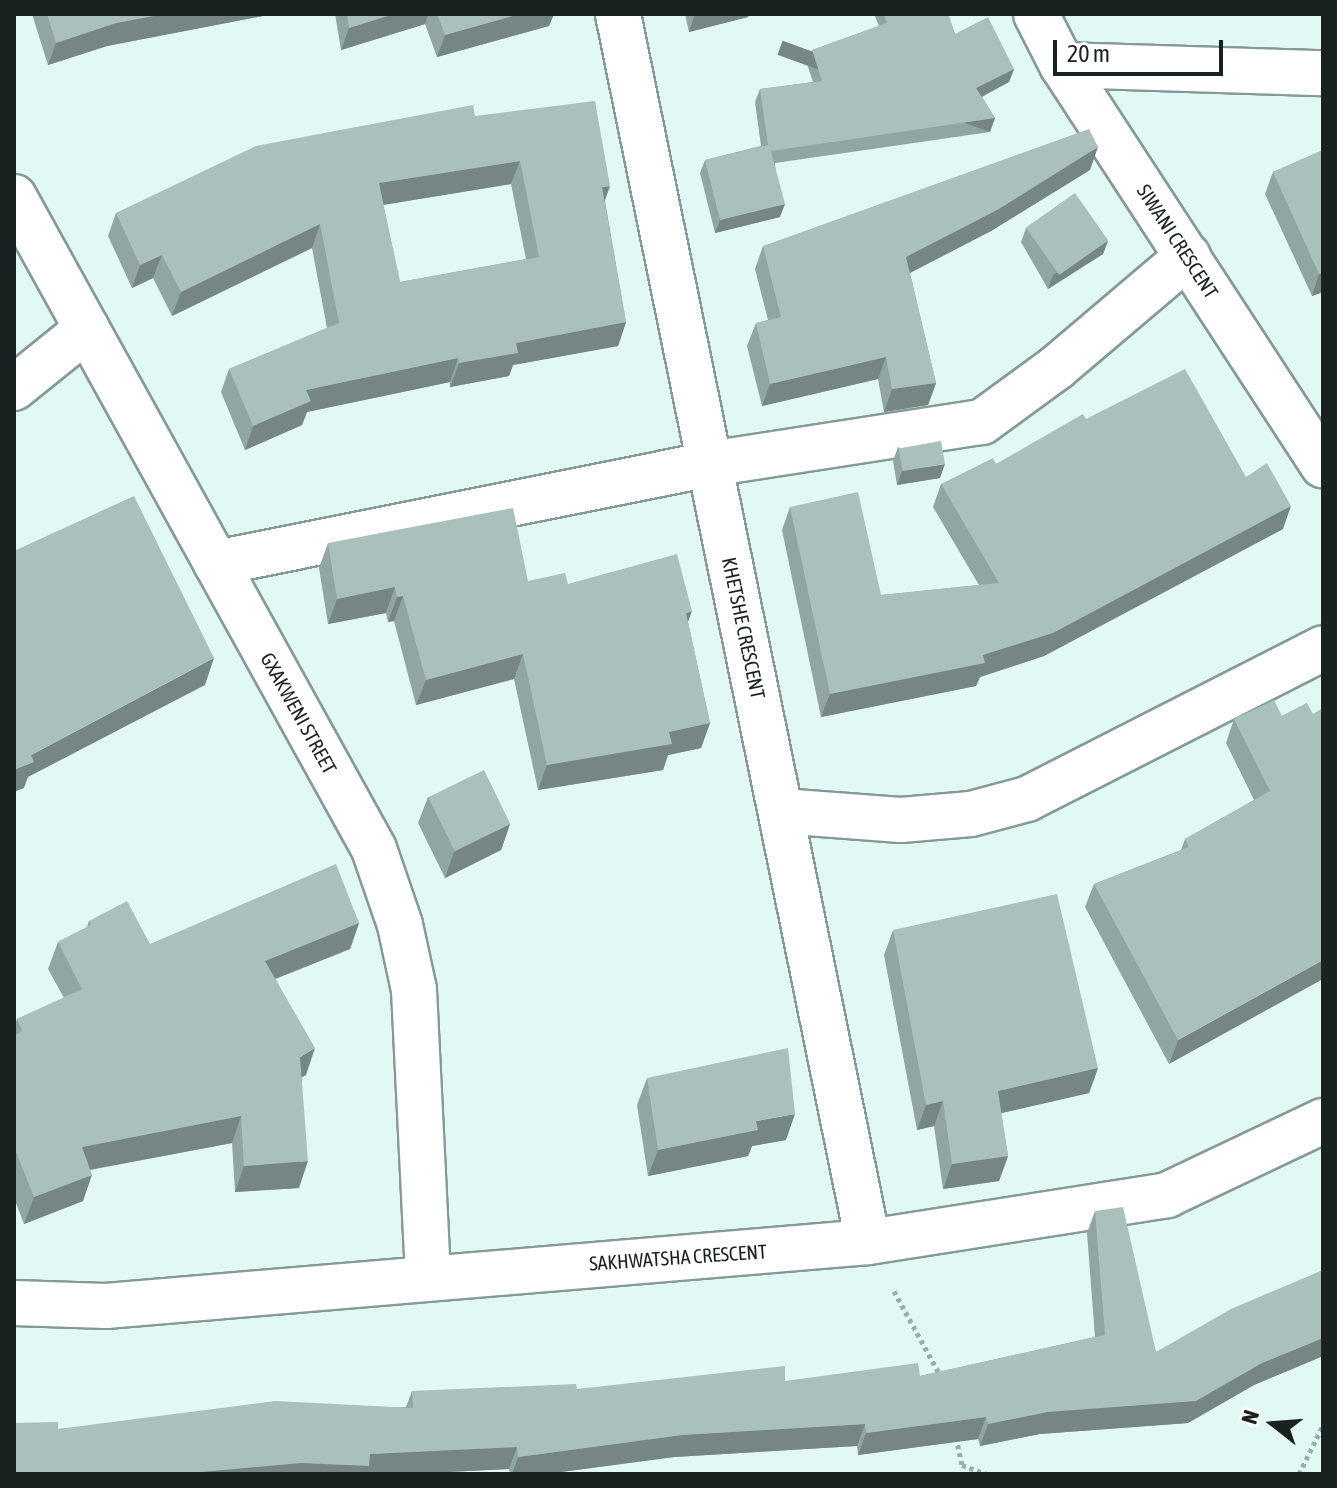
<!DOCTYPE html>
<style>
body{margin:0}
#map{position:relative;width:1337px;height:1488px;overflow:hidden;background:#e1f8f5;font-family:"Asap Condensed",sans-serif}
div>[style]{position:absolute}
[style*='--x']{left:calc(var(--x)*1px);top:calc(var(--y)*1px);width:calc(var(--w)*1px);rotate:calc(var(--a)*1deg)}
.path>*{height:5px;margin-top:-2.5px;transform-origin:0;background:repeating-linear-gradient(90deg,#9aacaa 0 4px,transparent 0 8px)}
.roads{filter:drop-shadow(2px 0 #859a98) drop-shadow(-2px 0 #859a98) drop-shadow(0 2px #859a98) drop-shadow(0 -2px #859a98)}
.street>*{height:44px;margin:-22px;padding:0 22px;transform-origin:22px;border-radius:22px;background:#fff}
.wall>*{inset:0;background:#91a5a3}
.shaded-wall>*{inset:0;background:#768684;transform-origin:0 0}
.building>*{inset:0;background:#a9c0bd;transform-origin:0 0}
span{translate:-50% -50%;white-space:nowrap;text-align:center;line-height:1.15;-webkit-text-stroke:7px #fff;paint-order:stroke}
.street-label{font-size:20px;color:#1a2221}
.frame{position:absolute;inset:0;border:16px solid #1a2221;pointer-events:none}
.north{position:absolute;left:1233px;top:1384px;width:80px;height:80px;-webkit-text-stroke:6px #fff;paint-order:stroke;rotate:287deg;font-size:22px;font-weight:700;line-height:32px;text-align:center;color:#1a2221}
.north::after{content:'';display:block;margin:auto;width:28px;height:36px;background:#1a2221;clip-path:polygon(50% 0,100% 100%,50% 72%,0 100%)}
.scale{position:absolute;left:1053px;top:40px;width:170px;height:36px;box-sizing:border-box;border:4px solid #1a2221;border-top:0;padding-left:10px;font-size:24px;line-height:28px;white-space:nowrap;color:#1a2221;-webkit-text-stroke:6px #fff;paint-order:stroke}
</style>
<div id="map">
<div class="path">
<i style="--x:894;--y:1291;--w:98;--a:61.3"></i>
<i style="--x:956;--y:1437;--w:29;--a:78"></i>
<i style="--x:962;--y:1465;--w:27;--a:20"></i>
<i style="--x:1299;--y:1474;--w:55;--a:-63.9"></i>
</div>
<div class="roads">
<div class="street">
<i style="--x:618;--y:14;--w:1253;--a:78.49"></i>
<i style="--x:1036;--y:14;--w:57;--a:63"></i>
<i style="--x:1062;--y:65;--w:478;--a:56.9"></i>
<i style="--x:1062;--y:65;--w:261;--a:1.8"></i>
<i style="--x:14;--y:197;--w:745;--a:61.09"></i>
<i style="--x:374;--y:849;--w:80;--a:71.1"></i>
<i style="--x:400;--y:925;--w:66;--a:77.8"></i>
<i style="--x:414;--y:990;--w:287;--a:87.2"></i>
<i style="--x:14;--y:388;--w:94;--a:-38.9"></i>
<i style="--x:216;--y:563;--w:504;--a:-11.33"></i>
<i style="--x:710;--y:464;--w:275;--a:-8.8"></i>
<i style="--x:982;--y:422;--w:92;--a:-36.1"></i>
<i style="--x:1056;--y:368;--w:173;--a:-40.3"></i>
<i style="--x:781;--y:811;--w:120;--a:4.3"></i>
<i style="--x:901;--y:820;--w:70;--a:-4.9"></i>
<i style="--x:971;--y:814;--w:58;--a:-15"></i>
<i style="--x:1027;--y:799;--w:332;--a:-27"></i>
<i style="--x:14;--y:1303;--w:92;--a:1.9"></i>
<i style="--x:106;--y:1306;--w:765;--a:-4.8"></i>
<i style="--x:868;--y:1242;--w:303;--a:-8.9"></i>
<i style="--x:1167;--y:1195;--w:173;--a:-25.4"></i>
</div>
</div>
<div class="wall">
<i style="clip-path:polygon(32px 14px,273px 14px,107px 46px,48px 65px)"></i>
<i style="clip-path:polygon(335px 14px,554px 14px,549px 26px,437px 57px,425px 24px,341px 50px)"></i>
<i style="clip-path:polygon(685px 14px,749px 14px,748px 17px,689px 32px)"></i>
<i style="clip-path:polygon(874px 14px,948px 14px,955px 34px,1014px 69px,1009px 82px,982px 97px,995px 118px,990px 132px,775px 163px,780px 217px,715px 233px,700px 173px,705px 160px,761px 146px,755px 102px,760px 89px,813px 82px,807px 64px,812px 50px,879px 26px)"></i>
<i style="clip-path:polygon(evenodd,475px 116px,605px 201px,626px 322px,618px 346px,513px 365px,509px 376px,450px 387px,450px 382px,307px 412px,302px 425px,245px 450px,221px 392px,229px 369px,327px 328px,312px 248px,172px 316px,153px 278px,132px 288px,108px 236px,116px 213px,475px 116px,511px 184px,526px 259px,400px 282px,383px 205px,511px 184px)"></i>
<i style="clip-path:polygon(1323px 150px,1323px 292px,1312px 296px,1265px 194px,1273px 172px)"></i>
<i style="clip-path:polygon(1090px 170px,991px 231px,910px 273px,936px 383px,928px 405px,884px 412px,878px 379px,762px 406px,747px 346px,756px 323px,768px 320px,755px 269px,763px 246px)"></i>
<i style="clip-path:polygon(1026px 228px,1108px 241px,1103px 254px,1048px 289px,1021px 242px)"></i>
<i style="clip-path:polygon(1086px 419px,1246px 477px,1283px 529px,1044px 656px,980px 677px,976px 686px,821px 717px,782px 530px,790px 507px,881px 595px,979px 585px,933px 507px,941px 484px,996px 464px)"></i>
<i style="clip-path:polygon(898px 447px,940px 478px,897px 485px,893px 461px)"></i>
<i style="clip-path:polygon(328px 543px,528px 581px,568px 584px,688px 622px,710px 723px,701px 748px,668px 755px,663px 770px,538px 790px,514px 679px,416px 705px,394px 621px,388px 622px,386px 613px,328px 624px,319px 568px)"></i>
<i style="clip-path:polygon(1307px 703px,1169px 1064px,1085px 907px,1094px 884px,1181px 850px,1185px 839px,1254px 800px,1226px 743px,1234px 719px,1282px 716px)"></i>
<i style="clip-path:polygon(428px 797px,510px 824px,501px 850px,445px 878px,418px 823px)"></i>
<i style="clip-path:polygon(89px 921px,150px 944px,359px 923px,350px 949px,275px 979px,306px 1075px,302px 1077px,299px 1188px,235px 1192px,232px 1143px,90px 1170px,83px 1201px,24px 1224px,14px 1198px,14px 1027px,17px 1019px,64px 998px,48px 969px,58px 942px,87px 927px)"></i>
<i style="clip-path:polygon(893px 930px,1098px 1068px,1089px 1093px,1001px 1113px,1008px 1156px,999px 1181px,943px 1189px,934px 1126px,917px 1130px,884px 955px)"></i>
<i style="clip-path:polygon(647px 1078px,786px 1140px,752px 1146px,748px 1156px,648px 1176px,637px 1105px)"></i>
<i style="clip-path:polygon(1095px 1211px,1156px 1352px,1323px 1270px,1323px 1356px,1254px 1385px,1188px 1423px,1040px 1434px,980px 1446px,978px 1439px,858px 1455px,857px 1446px,674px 1457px,546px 1474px,510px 1474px,509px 1469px,406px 1474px,14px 1474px,58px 1429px,406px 1407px,412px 1391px,577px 1389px,920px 1376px,1095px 1337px,1087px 1233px)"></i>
</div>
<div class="shaded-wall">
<i style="clip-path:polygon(164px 14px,273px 14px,107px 46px,48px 65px,56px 43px,116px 23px)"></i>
<i style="clip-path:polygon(394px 14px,428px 14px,425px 24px,341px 50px,349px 28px)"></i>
<i style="clip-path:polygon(520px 14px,554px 14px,549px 26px,437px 57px,445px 35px)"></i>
<i style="clip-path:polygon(695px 14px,749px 14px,748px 17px,689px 32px)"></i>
<i style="clip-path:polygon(1014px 69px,1009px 82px,971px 102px,976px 88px)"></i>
<i style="left:995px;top:118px;width:15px;height:226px;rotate:110deg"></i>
<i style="clip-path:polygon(1098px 147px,1090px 170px,991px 231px,898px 279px,906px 257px)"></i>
<i style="clip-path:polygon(520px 161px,511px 184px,370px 207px,379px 183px)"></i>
<i style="clip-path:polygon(610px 186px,602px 209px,602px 187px)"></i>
<i style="clip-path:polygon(785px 204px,780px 217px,715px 233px,720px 220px)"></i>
<i style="clip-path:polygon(320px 224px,312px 248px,172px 316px,181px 292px)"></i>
<i style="clip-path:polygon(1108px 241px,1103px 254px,1048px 289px,1053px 275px)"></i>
<i style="clip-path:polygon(162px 255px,153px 278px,132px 288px,140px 265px)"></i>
<i style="clip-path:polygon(1323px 273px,1323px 292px,1312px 296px,1319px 274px)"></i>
<i style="clip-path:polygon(626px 322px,618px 346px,513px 365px,509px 376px,450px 387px,459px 363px,516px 343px)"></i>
<i style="clip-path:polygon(886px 357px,878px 379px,762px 406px,770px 384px)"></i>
<i style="clip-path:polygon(458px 358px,450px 382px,307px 412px,302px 425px,245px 450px,253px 426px,306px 390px)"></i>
<i style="clip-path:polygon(936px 383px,928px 405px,884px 412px,892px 389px)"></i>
<i style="clip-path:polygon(945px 464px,940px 478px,897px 485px,902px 471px)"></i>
<i style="clip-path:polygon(1291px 506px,1283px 529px,1044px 656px,980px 677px,976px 686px,821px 717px,830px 694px,983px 655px)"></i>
<i style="clip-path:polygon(395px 587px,386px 613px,328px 624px,337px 599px)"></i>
<i style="clip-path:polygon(403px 596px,394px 621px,388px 622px,397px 597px)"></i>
<i style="clip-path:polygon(692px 611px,683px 636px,686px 613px)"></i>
<i style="clip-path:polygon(523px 654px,514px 679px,416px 705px,426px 680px)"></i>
<i style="clip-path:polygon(214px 658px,205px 685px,28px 777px,24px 788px,14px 792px,14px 770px,31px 755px)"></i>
<i style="clip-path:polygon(710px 723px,701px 748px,668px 755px,663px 770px,538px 790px,547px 765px,669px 732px)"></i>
<i style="clip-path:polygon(510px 824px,501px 850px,445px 878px,454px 852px)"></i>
<i style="clip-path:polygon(359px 923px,350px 949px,255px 987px,265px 961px)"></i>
<i style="clip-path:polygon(1323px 960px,1323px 979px,1169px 1064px,1178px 1040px)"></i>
<i style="clip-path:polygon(315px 1048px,306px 1075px,291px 1083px,300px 1057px)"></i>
<i style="clip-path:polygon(1098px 1068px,1089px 1093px,989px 1116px,998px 1091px)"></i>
<i style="clip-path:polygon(943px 1101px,934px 1126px,917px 1130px,926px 1105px)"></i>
<i style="clip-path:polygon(795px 1114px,786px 1140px,752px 1146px,748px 1156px,648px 1176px,658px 1150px,756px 1121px)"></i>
<i style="clip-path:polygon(241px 1116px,232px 1143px,72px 1173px,82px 1147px)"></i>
<i style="clip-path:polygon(1008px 1156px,999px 1181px,943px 1189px,952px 1164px)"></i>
<i style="clip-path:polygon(308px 1161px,299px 1188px,235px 1192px,244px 1166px)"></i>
<i style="clip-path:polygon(92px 1175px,83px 1201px,24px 1224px,34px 1197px)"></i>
<i style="clip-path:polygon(1323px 1338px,1323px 1356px,1254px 1385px,1188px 1423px,1040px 1434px,980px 1446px,988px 1424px,1262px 1363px)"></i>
<i style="clip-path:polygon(986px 1417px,978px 1439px,858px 1455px,866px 1433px)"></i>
<i style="clip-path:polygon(865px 1424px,857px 1446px,674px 1457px,546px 1474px,512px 1474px,518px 1457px,682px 1435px)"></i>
<i style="clip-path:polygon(517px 1447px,509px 1469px,406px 1474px,179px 1474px,370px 1454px)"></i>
</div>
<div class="building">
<i style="clip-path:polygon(47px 14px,164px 14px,116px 23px,56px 43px)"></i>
<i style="clip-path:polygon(347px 14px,394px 14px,349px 28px)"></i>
<i style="clip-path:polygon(437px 14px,520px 14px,445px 35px)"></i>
<i style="clip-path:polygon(884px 14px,948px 14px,955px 34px,988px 17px,1014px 69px,976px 88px,995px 118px,771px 151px,785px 204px,720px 220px,705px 160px,768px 145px,760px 89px,822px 81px,812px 50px,887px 23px)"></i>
<i style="clip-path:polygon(evenodd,595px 101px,610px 186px,602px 187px,626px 322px,516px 343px,518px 353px,459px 363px,458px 358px,306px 390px,311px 401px,253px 426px,229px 369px,339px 323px,320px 224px,181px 292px,162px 255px,140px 265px,116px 213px,256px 146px,473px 105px,475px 116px,595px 101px,520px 161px,539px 257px,400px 282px,379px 183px,520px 161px)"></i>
<i style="clip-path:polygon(1089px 129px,1098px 147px,999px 209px,906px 257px,936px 383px,892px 389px,886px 357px,770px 384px,756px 323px,781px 317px,763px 246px)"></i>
<i style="clip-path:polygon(1323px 150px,1323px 273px,1319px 274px,1273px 172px)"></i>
<i style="left:1075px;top:193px;width:58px;height:60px;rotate:55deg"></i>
<i style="clip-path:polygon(1185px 369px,1246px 477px,1267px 463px,1291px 506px,1053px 633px,983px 655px,985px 663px,830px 694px,790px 507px,858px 492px,881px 595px,999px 583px,941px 484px,993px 458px,996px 464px,1083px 414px,1086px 419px)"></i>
<i style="left:941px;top:441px;width:23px;height:43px;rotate:80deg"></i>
<i style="clip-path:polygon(134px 496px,214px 658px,31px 755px,34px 762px,14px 770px,14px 551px)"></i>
<i style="clip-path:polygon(513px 508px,528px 581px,565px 573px,568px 584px,677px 554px,692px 611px,686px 613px,710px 723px,669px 732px,672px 744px,547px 765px,523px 654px,426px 680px,403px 596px,397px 597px,395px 587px,337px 599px,328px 543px)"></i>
<i style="clip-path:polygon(1274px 700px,1282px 716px,1307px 703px,1313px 714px,1323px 708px,1323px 960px,1178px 1040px,1094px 884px,1189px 847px,1185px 839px,1270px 791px,1234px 719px)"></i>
<i style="left:484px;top:770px;width:60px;height:62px;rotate:64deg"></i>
<i style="clip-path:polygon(336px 864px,359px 923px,265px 961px,315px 1048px,300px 1057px,308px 1161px,244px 1166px,241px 1116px,82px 1147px,92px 1175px,34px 1197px,14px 1147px,14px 1036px,22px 1031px,17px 1019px,82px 989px,58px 942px,91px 925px,89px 921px,127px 901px,150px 944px)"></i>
<i style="clip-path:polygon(1057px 894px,1098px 1068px,998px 1091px,1008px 1156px,952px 1164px,943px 1101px,926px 1105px,893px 930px)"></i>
<i style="clip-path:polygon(788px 1048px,795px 1114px,756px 1121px,758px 1130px,658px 1150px,647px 1078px)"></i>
<i style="clip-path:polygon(1123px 1207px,1156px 1352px,1231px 1309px,1323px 1270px,1323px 1338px,1262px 1363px,1196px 1401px,1048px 1412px,988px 1424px,986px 1417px,866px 1433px,865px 1424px,682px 1435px,518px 1457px,517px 1447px,370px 1454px,369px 1466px,301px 1463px,179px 1474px,14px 1474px,14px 1423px,58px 1422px,58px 1429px,275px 1401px,413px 1408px,412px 1391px,576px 1384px,577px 1389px,785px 1366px,785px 1381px,918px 1363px,920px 1376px,1105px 1335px,1095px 1211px)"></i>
</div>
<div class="street-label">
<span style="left:1178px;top:241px;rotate:57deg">SIWANI CRESCENT</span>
<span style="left:744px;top:628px;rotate:78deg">KHETSHE CRESCENT</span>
<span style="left:299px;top:713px;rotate:61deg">GXAKWENI STREET</span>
<span style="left:678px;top:1257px;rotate:-4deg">SAKHWATSHA CRESCENT</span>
</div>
<div class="frame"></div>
<div class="north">N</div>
<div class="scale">20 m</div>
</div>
